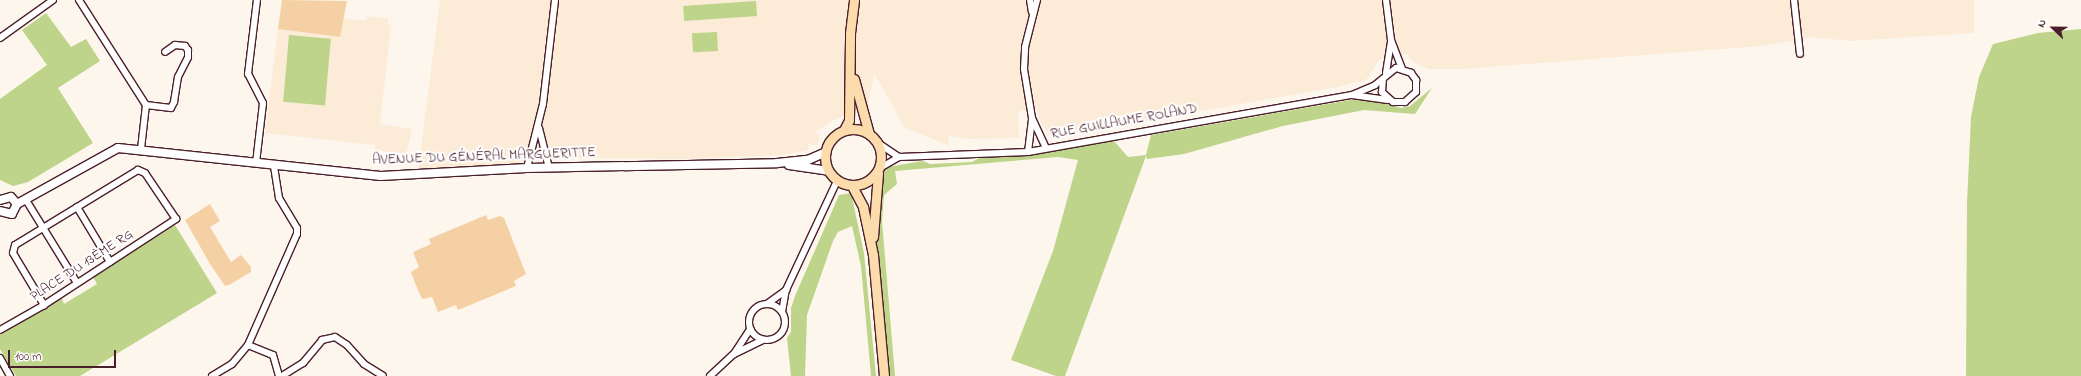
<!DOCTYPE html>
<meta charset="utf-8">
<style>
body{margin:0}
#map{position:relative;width:2081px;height:376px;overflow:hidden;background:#fdf6ed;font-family:"Indie Flower",sans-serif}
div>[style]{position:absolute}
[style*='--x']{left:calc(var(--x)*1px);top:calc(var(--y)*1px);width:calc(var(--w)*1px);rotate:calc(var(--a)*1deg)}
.built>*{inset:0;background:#fbebd7}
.green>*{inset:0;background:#bed48a;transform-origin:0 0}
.building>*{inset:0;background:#f5d0a5}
.roads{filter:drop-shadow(1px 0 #4a1f2b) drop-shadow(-1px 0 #4a1f2b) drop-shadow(0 1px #4a1f2b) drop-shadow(0 -1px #4a1f2b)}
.street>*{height:6px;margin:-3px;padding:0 3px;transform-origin:3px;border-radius:3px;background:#fff}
.street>.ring{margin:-3px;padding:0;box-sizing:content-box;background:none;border:6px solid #fff;border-radius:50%}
.secondary>*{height:8px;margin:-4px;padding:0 4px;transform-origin:4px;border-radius:4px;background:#fff}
.primary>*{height:9px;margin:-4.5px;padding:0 4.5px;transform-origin:4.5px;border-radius:4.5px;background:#fcdcac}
.primary>.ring{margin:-4.5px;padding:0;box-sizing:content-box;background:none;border:9px solid #fcdcac;border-radius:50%}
span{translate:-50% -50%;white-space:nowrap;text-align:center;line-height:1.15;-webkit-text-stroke:4px #fff;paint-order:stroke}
.street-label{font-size:14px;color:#4a1f2b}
.north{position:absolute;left:2033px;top:8px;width:40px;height:40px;-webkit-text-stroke:3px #fff;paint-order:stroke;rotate:292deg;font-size:11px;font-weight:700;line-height:16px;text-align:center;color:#4a1f2b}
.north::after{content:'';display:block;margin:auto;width:14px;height:18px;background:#4a1f2b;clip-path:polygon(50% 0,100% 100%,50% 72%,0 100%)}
.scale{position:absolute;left:8px;top:350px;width:108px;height:18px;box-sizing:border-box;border:2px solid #4a1f2b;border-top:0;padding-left:5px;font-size:12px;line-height:14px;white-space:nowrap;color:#4a1f2b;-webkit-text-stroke:3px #fff;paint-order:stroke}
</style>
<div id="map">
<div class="built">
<i style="clip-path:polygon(440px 0,1974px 0,1974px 33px,1850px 41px,1812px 37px,1761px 46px,1462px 69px,1428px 69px,1413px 62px,1407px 54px,1379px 60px,1366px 80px,1337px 87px,1066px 135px,1049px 134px,1040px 121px,1037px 109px,1022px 110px,1018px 112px,1019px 138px,969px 139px,949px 136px,948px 145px,905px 128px,874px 73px,868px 106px,833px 120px,813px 134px,820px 134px,818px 145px,808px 144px,808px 150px,784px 155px,681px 159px,569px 158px,418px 171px)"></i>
<i style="clip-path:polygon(367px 16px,388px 19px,388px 25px,391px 26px,380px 124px,412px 129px,406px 154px,375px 150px,376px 145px,265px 133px,278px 29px,339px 37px,342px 18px,367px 21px)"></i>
</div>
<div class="green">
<i style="left:756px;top:1px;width:15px;height:73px;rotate:86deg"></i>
<i style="clip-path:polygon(46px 13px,71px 47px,86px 39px,100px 61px,58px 88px,93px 143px,28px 182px,13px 186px,0 180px,0 99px,47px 65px,22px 30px)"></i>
<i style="clip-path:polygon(2081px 29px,2081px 376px,1966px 376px,1967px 203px,1971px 117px,1979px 77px,1993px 44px,2038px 33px)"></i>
<i style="left:717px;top:32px;width:19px;height:25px;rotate:87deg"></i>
<i style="left:289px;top:35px;width:42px;height:67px;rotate:5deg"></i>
<i style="clip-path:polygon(1432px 88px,1415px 114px,1364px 110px,1283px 126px,1184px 154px,1147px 159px,1146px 156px,1065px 376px,1056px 376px,1011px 360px,1053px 251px,1078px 160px,1058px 157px,895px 171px,897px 184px,884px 195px,882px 221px,895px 376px,889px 376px,876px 241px,878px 177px,887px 167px,923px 161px,930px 164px,972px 162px,979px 158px,1026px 155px,1114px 141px,1128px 157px,1146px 155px,1151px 135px,1356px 99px,1377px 99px,1401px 108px,1410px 106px)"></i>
<i style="clip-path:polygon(851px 193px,864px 253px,876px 376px,871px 376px,861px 266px,852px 226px,838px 232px,833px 241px,807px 315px,805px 376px,791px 376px,787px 338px,791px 332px,791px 308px,795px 296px,839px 195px)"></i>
<i style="clip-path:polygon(175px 225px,217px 293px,80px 376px,16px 376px,0 349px,0 335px,61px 297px,64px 304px,97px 284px,93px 277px)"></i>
</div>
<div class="building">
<i style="clip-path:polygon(282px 0,347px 1px,340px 37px,278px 29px)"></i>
<i style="clip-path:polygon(210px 204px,220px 221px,210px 227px,231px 262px,241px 255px,251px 267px,251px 272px,229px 285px,225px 286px,210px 264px,185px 220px)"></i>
<i style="clip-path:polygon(486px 215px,488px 220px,500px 216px,504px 218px,526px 274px,514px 281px,516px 286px,458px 310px,456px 305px,438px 312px,432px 297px,422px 299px,415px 283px,411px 272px,419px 267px,413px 252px,431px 244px,429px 239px)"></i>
</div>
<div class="roads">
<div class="street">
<i style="--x:79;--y:0;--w:125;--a:57.5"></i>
<i style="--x:146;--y:105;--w:44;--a:96.5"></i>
<i style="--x:1030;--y:0;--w:12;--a:81"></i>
<i style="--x:1386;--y:0;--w:40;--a:82.9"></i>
<i style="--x:1391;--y:40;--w:30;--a:69"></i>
<i style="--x:1794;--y:0;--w:54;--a:83.7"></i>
<i style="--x:0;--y:38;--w:65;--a:-35.6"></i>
<i style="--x:1386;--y:73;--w:33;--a:-81"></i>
<i style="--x:1352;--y:95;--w:25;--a:-23"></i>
<i style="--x:1375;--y:85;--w:27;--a:-39"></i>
<i style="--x:1396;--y:68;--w:16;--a:18"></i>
<i style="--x:1411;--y:73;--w:9;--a:54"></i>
<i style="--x:1416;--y:80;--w:12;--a:90"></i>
<i style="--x:1416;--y:92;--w:15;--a:138"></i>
<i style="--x:1405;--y:102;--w:12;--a:180"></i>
<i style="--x:1393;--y:102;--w:15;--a:-138"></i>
<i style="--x:1382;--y:92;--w:13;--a:-86"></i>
<i style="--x:146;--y:105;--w:25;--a:7"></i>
<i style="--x:171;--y:108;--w:7;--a:-63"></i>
<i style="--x:174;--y:102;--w:25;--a:-81"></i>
<i style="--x:178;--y:77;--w:22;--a:-63"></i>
<i style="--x:188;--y:57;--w:7;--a:-90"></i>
<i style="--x:188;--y:50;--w:5;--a:-127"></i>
<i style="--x:185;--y:46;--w:10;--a:-174"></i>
<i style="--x:175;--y:45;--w:12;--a:145"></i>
<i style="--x:1032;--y:118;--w:33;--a:65"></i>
<i style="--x:539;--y:128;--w:41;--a:76"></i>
<i style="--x:878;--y:143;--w:25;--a:34"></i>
<i style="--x:899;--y:157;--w:22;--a:150"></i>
<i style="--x:1028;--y:152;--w:34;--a:-83"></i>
<i style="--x:1032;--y:118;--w:50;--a:-99.3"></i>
<i style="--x:1024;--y:69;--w:22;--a:-87"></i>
<i style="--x:1025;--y:47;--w:49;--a:-75.7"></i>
<i style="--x:899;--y:157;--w:129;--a:-2.2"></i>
<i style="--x:1028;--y:152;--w:329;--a:-10"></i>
<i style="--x:1352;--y:95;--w:36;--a:8"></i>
<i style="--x:256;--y:163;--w:60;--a:-83.3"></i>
<i style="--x:263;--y:103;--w:33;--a:-117"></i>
<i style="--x:248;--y:74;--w:75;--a:-83.1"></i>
<i style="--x:527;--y:168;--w:66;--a:-76"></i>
<i style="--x:543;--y:104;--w:105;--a:-83.4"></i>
<i style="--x:26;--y:200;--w:97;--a:58.4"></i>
<i style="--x:77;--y:207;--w:64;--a:59"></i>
<i class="ring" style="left:749px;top:304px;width:30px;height:30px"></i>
<i style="--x:767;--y:304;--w:24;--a:-36"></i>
<i style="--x:782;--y:312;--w:22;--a:-80"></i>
<i style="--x:786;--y:290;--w:120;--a:-64.9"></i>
<i style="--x:0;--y:330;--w:51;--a:-29.6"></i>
<i style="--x:44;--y:305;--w:158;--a:-33.1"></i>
<i style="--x:176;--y:219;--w:55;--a:-124"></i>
<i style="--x:145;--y:173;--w:8;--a:-157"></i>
<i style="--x:138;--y:170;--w:144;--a:148.6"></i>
<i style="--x:15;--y:245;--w:8;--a:104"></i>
<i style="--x:13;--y:253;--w:61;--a:59.2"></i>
<i style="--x:248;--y:345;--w:27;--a:22"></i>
<i style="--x:273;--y:355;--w:22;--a:74"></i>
<i style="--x:734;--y:354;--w:32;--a:-26"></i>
<i style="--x:0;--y:358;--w:21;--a:61"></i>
<i style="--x:212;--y:376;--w:23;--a:-31"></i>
<i style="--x:232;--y:364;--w:25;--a:-50"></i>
<i style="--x:248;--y:345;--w:121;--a:-66.2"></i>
<i style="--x:297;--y:234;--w:6;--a:-90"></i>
<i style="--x:297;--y:228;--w:35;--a:-121"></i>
<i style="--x:279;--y:198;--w:32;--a:-99"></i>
<i style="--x:282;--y:376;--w:25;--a:-32"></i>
<i style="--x:303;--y:363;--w:30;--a:-50"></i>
<i style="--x:322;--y:340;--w:13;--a:-13"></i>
<i style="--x:335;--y:337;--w:14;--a:34"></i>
<i style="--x:347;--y:345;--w:25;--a:48"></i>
<i style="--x:364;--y:364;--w:22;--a:32"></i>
<i style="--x:710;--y:376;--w:33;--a:-43"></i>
<i style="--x:734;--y:354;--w:30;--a:-57"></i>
</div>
<div class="secondary">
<i style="--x:789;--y:165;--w:40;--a:8.5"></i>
<i style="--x:0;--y:200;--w:11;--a:-15"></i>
<i style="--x:11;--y:197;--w:9;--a:49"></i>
<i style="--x:17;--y:204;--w:11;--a:117"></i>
<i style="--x:12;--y:214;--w:12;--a:-166"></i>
<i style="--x:17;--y:204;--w:115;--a:-29"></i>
<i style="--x:118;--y:148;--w:264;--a:6.1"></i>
<i style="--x:381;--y:176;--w:146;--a:-3.1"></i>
<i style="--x:527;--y:168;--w:250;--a:-1.1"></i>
<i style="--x:777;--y:163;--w:31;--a:-6"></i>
<i style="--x:808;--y:160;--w:20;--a:-24"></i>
</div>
<div class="primary">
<i style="--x:854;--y:79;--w:57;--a:74.7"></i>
<i class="ring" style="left:825px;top:129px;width:47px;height:47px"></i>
<i style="--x:844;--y:130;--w:11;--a:-63"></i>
<i style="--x:849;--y:120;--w:87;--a:-89.3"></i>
<i style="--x:850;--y:33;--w:33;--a:-83"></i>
<i style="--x:852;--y:186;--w:24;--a:62"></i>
<i style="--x:863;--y:207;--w:49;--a:78.2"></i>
<i style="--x:873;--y:255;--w:121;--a:84.8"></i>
<i style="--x:873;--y:237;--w:64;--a:-85.5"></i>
</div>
</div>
<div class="street-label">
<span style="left:1124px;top:122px;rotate:-10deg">RUE GUILLAUME ROLAND</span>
<span style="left:484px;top:157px;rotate:-2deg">AVENUE DU GÉNÉRAL MARGUERITTE</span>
<span style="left:82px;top:266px;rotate:-33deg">PLACE DU 13ÈME RG</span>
</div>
<div class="north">N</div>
<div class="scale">100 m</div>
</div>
